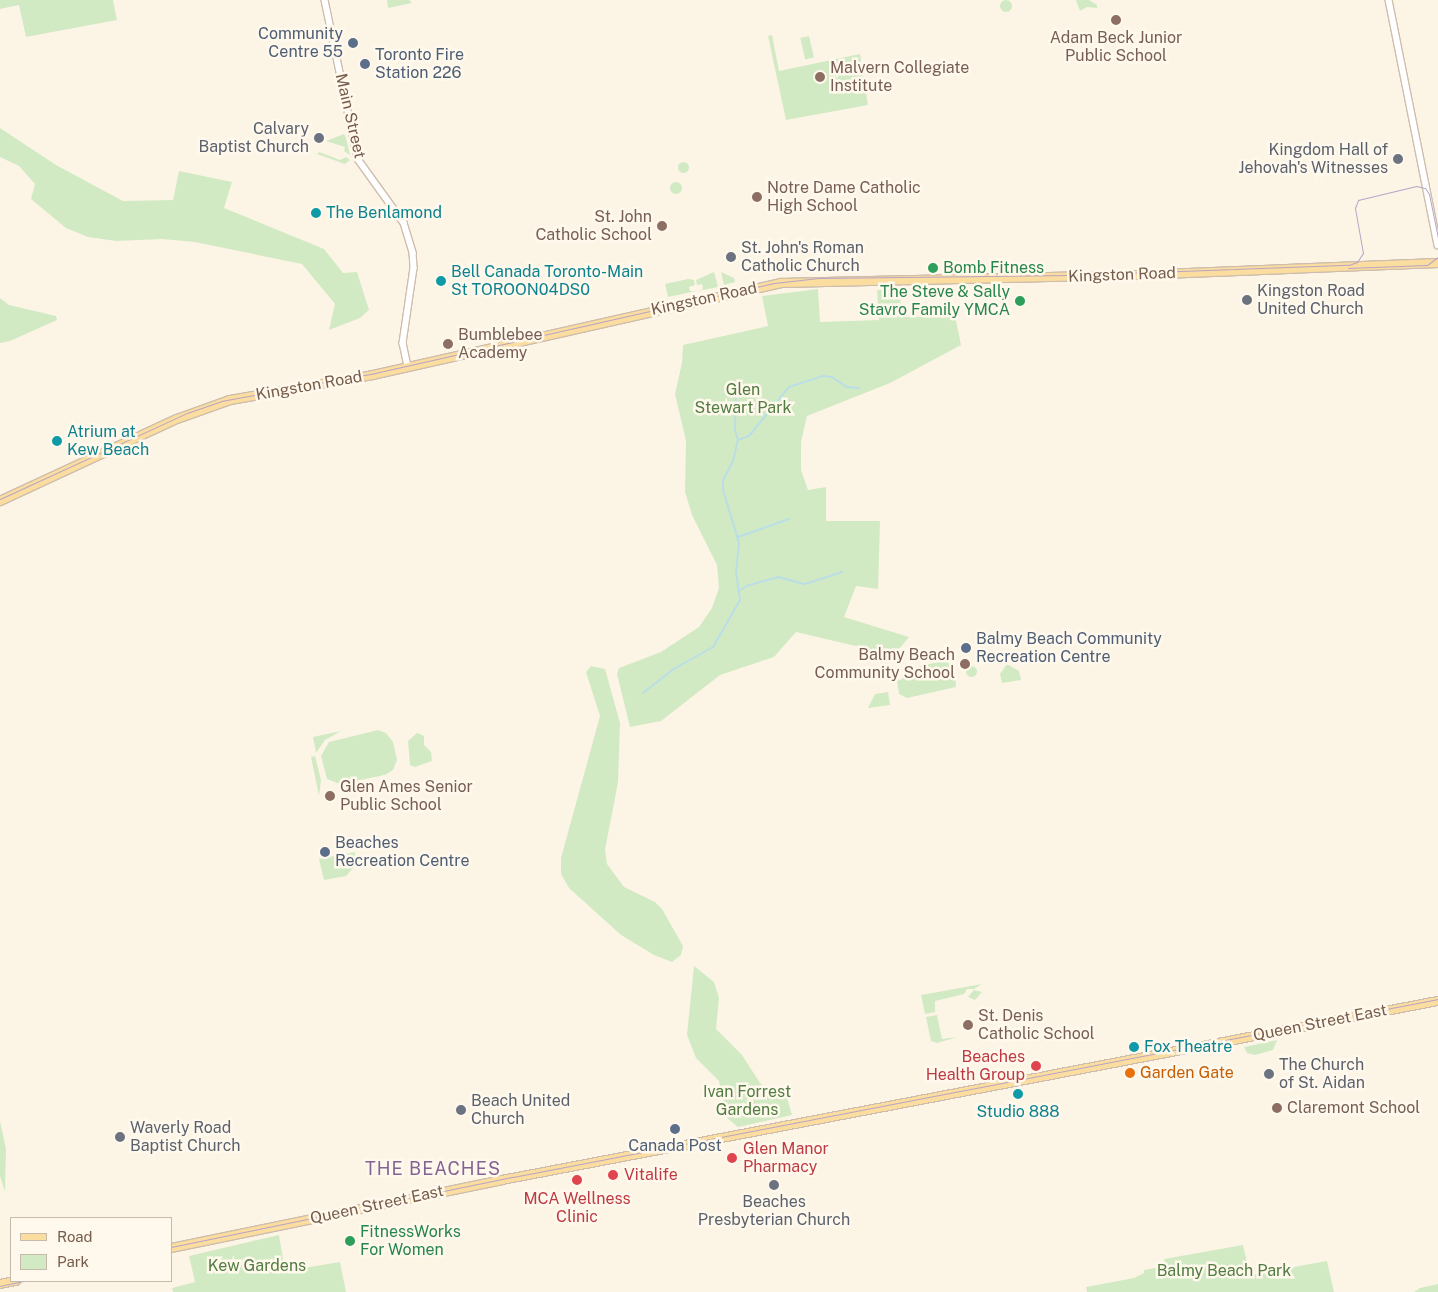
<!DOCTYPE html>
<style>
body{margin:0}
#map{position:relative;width:1438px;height:1292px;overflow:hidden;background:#fcf5e6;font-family:"Public Sans",sans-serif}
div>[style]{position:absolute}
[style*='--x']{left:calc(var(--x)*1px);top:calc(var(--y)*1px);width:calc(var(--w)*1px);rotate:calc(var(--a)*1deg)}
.green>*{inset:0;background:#d2eac4;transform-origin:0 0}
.round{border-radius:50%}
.stream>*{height:2px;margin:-1px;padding:0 1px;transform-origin:1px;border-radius:1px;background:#badee6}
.roads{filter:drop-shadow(1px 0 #cebdac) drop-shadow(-1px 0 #cebdac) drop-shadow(0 1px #cebdac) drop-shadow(0 -1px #cebdac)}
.minor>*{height:5.5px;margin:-2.75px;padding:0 2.75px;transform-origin:2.75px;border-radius:2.75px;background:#fff}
.major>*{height:8px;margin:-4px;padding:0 4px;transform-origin:4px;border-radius:4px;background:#fbdd9f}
.tram>*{height:1px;margin:-0.5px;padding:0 0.5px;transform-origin:0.5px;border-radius:0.5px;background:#b8a4c6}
.dots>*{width:14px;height:14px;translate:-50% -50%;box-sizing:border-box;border:2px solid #fff8ec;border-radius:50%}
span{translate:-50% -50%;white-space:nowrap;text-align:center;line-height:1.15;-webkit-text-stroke:5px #fff8ec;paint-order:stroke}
.service-label{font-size:16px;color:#4e5e75}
.right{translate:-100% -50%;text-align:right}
.left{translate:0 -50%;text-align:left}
.education-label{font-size:16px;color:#785e54}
.street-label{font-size:16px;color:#765c4a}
.worship-label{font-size:16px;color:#5b616d}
.culture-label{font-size:16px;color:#0d838f}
.leisure-label{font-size:16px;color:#27864d}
.park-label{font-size:16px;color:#517c42}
.health-label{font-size:16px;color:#be3a42}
.food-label{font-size:16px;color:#c56008}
.neighbourhood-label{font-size:18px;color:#846292;letter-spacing:1px}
.legend{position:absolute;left:10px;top:1217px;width:162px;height:65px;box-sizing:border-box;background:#fff8ec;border:1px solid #c8baab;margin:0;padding:6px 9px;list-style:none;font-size:15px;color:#765c4a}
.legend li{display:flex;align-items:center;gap:10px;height:25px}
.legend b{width:25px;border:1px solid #c8baab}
</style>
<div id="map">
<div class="green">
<i class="round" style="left:1000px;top:0;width:12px;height:12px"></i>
<i style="clip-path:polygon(0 0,113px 0,117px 20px,26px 37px,19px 5px,0 9px)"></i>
<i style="clip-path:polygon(387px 0,409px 0,412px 3px,388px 8px)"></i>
<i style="clip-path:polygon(1076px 0,1089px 0,1097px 5px,1097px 8px,1087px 7px,1080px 11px)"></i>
<i style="clip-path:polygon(772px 35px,779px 71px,860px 54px,868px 105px,786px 120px,768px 36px)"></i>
<i style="left:809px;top:36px;width:22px;height:9px;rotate:77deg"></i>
<i style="clip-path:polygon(0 128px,56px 165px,123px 201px,173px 200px,179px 171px,232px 182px,224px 208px,324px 249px,343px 273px,357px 272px,369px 310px,360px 318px,329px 330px,335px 304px,302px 264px,195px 242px,162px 239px,116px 241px,88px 237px,66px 228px,31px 199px,35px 184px,19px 166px,0 157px)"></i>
<i style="clip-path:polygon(344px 134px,346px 138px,350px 155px,344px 151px,345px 147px,326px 141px)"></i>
<i style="clip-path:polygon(319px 152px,340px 160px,346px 157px,350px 160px,345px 164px,317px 154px)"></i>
<i class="round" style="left:677.5px;top:161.5px;width:11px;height:11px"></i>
<i class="round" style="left:670px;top:182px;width:12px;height:12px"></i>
<i style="clip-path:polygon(714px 272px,718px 287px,698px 291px,703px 289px,702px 284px,697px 285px,696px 280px)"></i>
<i style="clip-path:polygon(721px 272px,734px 278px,735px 282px,724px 285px)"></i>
<i style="clip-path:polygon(688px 279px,694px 280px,695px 285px,689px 287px,690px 291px,696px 291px,668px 297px,665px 284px)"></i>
<i style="clip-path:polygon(818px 289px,820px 322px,879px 320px,877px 290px,897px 289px,905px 317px,955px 316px,961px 345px,890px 383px,807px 416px,801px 442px,801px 470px,808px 490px,826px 487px,826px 521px,880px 521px,878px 589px,856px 586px,844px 617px,909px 637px,894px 655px,796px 632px,774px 657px,720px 675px,661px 721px,630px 727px,617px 674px,619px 668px,661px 652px,699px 627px,712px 608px,719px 588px,717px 565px,692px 515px,685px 492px,686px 441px,675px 394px,682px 363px,683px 345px,768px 326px,762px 296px)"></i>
<i style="clip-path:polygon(0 298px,9px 305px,56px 316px,57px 320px,10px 341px,0 343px)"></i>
<i style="clip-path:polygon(943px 661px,954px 663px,956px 687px,907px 698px,899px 694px,897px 681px,902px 679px,908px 669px)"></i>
<i style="clip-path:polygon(1007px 664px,1019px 671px,1021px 680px,1002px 683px,1000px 674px)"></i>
<i class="round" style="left:965.5px;top:665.5px;width:11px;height:11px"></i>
<i style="clip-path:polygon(591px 666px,605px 669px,620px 723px,618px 782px,605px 850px,607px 864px,624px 887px,655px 902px,662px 909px,683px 946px,681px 955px,672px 962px,654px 955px,621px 935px,569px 888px,561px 874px,561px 858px,600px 716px,586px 672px)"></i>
<i style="clip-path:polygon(888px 692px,890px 705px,868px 708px,875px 694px)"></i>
<i style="clip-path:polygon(378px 730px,386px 733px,393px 742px,397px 760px,393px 770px,385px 775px,340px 784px,327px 779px,321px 756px,329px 742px)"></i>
<i style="clip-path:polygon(341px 731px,325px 740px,316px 753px,313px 737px)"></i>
<i style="clip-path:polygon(417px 733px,424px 736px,424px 745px,431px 752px,432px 761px,415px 767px,410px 765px,408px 741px)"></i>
<i style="clip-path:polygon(315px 756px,321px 780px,319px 796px,311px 757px)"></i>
<i style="clip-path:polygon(355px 852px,354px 867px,346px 876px,324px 880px,319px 859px)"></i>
<i style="clip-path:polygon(694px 966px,714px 982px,719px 998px,716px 1029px,742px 1055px,760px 1083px,772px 1092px,785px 1091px,792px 1115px,738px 1127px,727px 1118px,719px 1081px,696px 1058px,687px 1035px)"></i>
<i style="clip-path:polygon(982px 984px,974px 989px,967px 989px,964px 994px,935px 1001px,935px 1012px,925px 1014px,921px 995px)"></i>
<i style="clip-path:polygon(974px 990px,982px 992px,975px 1000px,968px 997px)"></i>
<i style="clip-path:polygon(937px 1015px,942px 1039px,958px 1037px,937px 1043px,931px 1041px,926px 1017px)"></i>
<i style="clip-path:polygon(1277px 1040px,1273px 1050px,1255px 1055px,1247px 1053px,1244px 1047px)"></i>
<i style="clip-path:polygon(0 1121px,6px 1149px,5px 1192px,0 1176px)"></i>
<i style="clip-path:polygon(279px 1235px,285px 1271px,340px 1262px,346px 1292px,173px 1292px,172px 1288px,195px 1282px,189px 1256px)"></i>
<i style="clip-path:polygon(1243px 1245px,1250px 1275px,1327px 1261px,1334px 1292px,1087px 1292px,1086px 1287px,1134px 1278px,1144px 1273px,1144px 1270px,1165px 1266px,1164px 1259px)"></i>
<i style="clip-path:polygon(1438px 1284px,1438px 1292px,1414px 1292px,1420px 1288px)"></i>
</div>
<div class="stream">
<i style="--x:738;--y:440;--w:12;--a:-20"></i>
<i style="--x:749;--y:436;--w:63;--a:-50.8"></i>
<i style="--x:789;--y:387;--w:36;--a:-18"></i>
<i style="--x:823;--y:376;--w:9;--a:6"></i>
<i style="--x:832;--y:377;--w:18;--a:34"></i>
<i style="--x:847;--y:387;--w:12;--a:5"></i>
<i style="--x:738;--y:537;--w:54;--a:-19.4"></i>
<i style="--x:740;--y:590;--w:10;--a:-29"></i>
<i style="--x:749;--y:585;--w:30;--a:-15"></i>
<i style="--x:778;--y:577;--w:28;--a:15"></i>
<i style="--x:805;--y:584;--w:39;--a:-18"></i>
<i style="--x:643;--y:693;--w:37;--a:-38"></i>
<i style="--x:672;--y:670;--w:47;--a:-29.3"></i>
<i style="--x:713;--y:647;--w:54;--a:-60.1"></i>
<i style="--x:740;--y:600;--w:28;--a:-98"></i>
<i style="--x:736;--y:572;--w:29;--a:-84"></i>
<i style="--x:739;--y:543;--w:55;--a:-106.8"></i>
<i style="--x:723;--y:490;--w:10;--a:-90"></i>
<i style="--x:723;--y:480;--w:21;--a:-62"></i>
<i style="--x:733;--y:461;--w:22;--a:-77"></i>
<i style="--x:738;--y:440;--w:9;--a:-108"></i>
<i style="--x:735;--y:431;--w:46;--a:-88.8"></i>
</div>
<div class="roads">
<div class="minor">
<i style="--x:325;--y:0;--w:162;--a:78.3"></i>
<i style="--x:358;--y:159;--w:79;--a:54.3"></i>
<i style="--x:404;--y:223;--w:31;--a:73"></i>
<i style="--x:413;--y:253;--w:15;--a:86"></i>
<i style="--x:414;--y:268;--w:76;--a:98.3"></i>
<i style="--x:403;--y:343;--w:25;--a:78"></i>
<i style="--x:1389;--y:0;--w:250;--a:78.7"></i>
</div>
<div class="major">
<i style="--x:0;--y:501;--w:195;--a:-24.9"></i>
<i style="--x:177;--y:419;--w:56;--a:-19.7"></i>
<i style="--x:230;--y:400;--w:145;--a:-9.9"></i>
<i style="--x:373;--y:375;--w:418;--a:-12.7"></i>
<i style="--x:781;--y:283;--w:357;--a:-1.3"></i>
<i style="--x:1138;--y:275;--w:300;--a:-2.3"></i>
<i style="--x:171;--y:1248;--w:338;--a:-11.6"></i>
<i style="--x:502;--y:1180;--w:953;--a:-10.83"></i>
<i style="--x:0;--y:1284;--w:16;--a:-11"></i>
</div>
</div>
<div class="tram">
<i style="--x:1348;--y:268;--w:79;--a:-2.2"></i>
<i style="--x:1427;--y:265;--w:14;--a:-36"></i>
<i style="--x:0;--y:499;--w:206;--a:-24.7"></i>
<i style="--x:187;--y:413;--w:36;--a:-19"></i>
<i style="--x:221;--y:401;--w:157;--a:-10.3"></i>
<i style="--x:375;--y:373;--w:409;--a:-12.7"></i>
<i style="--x:774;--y:283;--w:45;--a:-6.3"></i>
<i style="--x:819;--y:278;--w:252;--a:-0.7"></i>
<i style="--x:1071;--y:275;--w:278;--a:-2.1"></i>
<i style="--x:1349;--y:265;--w:9;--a:-21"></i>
<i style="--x:1357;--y:262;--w:11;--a:-56"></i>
<i style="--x:1363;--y:253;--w:46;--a:-100.1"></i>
<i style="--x:1355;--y:208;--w:9;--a:-69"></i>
<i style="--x:1358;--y:200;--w:60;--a:-13.6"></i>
<i style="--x:1416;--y:186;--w:9;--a:13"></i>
<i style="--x:1425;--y:188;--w:7;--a:56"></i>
<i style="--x:1429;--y:194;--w:45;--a:78.4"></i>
<i style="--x:171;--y:1247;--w:349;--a:-11.6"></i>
<i style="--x:513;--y:1177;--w:942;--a:-10.89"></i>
<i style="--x:0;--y:1286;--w:25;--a:-12"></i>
</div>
<div class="dots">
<i style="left:1116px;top:20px;background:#8d6e63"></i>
<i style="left:353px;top:43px;background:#5c6f8a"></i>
<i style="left:365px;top:64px;background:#5c6f8a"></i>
<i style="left:820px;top:77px;background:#8d6e63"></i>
<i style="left:319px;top:138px;background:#6b7280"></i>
<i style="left:1398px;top:159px;background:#6b7280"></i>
<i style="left:757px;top:197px;background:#8d6e63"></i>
<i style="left:316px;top:213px;background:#0f9aa8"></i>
<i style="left:662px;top:226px;background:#8d6e63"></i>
<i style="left:731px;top:257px;background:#6b7280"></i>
<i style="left:933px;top:268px;background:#2e9e5b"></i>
<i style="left:441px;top:281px;background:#0f9aa8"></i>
<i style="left:1247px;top:300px;background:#6b7280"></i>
<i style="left:1020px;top:301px;background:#2e9e5b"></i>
<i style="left:448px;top:344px;background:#8d6e63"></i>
<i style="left:57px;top:441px;background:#0f9aa8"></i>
<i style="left:966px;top:648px;background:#5c6f8a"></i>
<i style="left:965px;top:664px;background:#8d6e63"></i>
<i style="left:330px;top:796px;background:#8d6e63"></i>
<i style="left:325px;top:852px;background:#5c6f8a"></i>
<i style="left:968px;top:1025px;background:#8d6e63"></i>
<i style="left:1134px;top:1047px;background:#0f9aa8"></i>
<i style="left:1036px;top:1066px;background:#e0444e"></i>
<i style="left:1130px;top:1073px;background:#e8710a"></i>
<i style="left:1269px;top:1074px;background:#6b7280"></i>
<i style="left:1018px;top:1094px;background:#0f9aa8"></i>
<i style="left:1277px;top:1108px;background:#8d6e63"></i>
<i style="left:461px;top:1110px;background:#6b7280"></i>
<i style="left:675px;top:1129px;background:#5c6f8a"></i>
<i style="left:120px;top:1137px;background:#6b7280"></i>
<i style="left:732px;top:1158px;background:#e0444e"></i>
<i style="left:613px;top:1175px;background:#e0444e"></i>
<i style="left:577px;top:1180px;background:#e0444e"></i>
<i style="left:774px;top:1185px;background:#6b7280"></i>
<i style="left:350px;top:1241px;background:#2e9e5b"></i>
</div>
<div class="service-label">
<span class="right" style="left:343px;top:43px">Community<br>Centre 55</span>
<span class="left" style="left:375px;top:64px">Toronto Fire<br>Station 226</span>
<span class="left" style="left:976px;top:648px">Balmy Beach Community<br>Recreation Centre</span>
<span class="left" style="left:335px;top:852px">Beaches<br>Recreation Centre</span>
<span style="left:675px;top:1146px">Canada Post</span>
</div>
<div class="education-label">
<span style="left:1116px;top:47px">Adam Beck Junior<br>Public School</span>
<span class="left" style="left:830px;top:77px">Malvern Collegiate<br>Institute</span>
<span class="left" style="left:767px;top:197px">Notre Dame Catholic<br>High School</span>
<span class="right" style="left:652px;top:226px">St. John<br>Catholic School</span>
<span class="left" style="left:458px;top:344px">Bumblebee<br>Academy</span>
<span class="right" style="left:955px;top:664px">Balmy Beach<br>Community School</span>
<span class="left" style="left:340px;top:796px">Glen Ames Senior<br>Public School</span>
<span class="left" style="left:978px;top:1025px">St. Denis<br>Catholic School</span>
<span class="left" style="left:1287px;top:1108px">Claremont School</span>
</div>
<div class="street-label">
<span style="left:350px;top:116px;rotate:77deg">Main Street</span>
<span style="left:1122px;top:275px;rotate:-2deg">Kingston Road</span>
<span style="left:704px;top:299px;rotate:-12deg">Kingston Road</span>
<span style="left:309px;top:386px;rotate:-10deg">Kingston Road</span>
<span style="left:1320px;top:1023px;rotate:-11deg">Queen Street East</span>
<span style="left:377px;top:1205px;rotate:-12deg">Queen Street East</span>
</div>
<div class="worship-label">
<span class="right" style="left:309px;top:138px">Calvary<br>Baptist Church</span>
<span class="right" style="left:1388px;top:159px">Kingdom Hall of<br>Jehovah's Witnesses</span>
<span class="left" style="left:741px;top:257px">St. John's Roman<br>Catholic Church</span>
<span class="left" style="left:1257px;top:300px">Kingston Road<br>United Church</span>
<span class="left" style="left:1279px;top:1074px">The Church<br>of St. Aidan</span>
<span class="left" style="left:471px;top:1110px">Beach United<br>Church</span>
<span class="left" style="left:130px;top:1137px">Waverly Road<br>Baptist Church</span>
<span style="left:774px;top:1211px">Beaches<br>Presbyterian Church</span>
</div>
<div class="culture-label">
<span class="left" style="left:326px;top:213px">The Benlamond</span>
<span class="left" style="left:451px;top:281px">Bell Canada Toronto-Main<br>St TOROON04DS0</span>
<span class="left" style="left:67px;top:441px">Atrium at<br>Kew Beach</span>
<span class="left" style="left:1144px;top:1047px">Fox Theatre</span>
<span style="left:1018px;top:1112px">Studio 888</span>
</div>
<div class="leisure-label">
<span class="left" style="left:943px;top:268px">Bomb Fitness</span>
<span class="right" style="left:1010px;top:301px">The Steve &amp; Sally<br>Stavro Family YMCA</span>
<span class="left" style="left:360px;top:1241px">FitnessWorks<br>For Women</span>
</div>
<div class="park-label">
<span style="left:743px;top:399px">Glen<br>Stewart Park</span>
<span style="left:747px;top:1101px">Ivan Forrest<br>Gardens</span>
<span style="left:257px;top:1266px">Kew Gardens</span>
<span style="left:1224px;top:1271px">Balmy Beach Park</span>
</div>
<div class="health-label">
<span class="right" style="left:1025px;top:1066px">Beaches<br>Health Group</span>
<span class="left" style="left:743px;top:1158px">Glen Manor<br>Pharmacy</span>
<span class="left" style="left:624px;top:1175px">Vitalife</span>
<span style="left:577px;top:1208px">MCA Wellness<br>Clinic</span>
</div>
<div class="food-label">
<span class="left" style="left:1140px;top:1073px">Garden Gate</span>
</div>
<div class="neighbourhood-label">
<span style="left:433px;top:1169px">THE BEACHES</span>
</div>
<ul class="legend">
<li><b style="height:6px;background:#fbdd9f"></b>Road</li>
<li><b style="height:14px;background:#d2eac4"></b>Park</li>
</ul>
</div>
